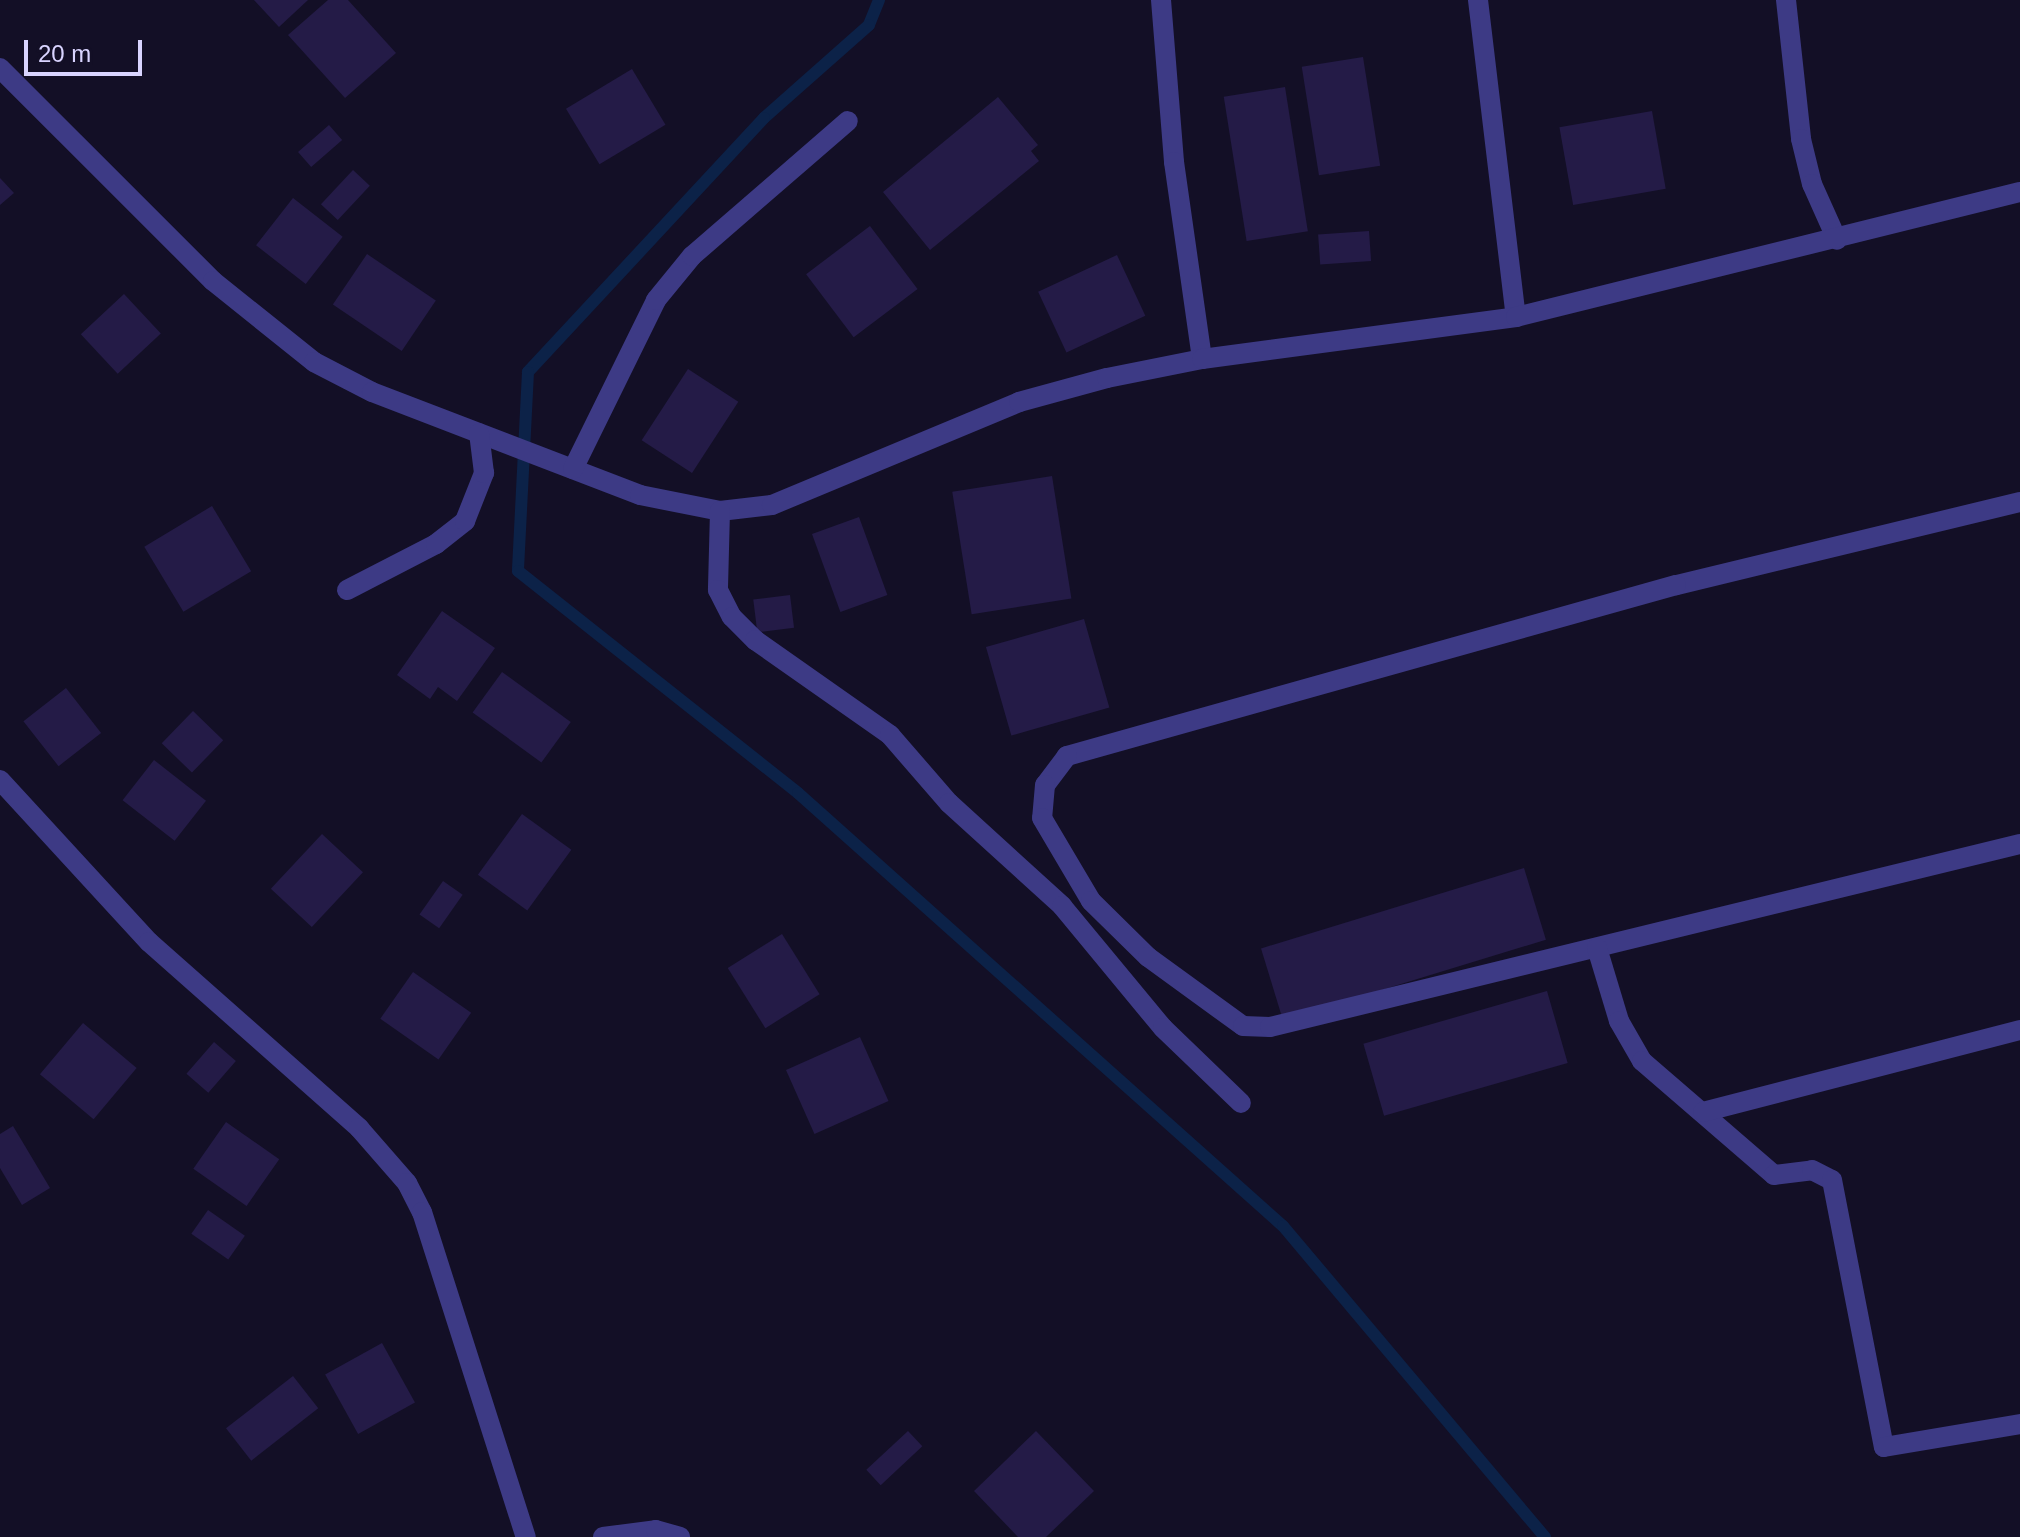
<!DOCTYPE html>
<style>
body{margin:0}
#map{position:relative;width:2020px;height:1537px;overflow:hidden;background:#130f26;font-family:Arial,sans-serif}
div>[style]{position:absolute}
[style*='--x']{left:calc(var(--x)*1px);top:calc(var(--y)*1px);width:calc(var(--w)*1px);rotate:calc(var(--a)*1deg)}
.stream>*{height:12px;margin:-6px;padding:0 6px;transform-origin:6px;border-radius:6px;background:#0c2248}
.building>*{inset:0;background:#241b47;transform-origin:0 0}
.minor>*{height:20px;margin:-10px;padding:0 10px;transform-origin:10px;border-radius:10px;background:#3d3a85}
span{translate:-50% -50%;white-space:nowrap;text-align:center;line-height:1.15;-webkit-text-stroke:7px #130f26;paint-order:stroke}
.scale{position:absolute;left:24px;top:40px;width:118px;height:36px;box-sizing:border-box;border:4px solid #d9d4ff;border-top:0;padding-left:10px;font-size:24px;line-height:28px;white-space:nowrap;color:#d9d4ff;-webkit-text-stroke:6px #130f26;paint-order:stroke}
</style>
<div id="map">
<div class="stream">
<i style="--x:879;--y:0;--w:27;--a:112"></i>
<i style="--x:869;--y:25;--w:140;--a:138.5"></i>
<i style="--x:764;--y:118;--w:347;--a:132.9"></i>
<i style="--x:528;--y:372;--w:199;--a:92.9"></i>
<i style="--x:518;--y:571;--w:357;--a:38.4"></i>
<i style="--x:798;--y:793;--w:650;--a:41.76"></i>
<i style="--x:1283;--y:1226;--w:407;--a:49.9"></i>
</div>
<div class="building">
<i style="clip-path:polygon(254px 0,308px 0,279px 27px)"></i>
<i style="clip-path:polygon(328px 0,348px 0,396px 53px,345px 98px,288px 35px)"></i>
<i style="left:1363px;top:57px;width:110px;height:62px;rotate:81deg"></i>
<i style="left:632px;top:69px;width:65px;height:77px;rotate:59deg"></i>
<i style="left:1285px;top:87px;width:146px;height:62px;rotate:81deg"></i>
<i style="clip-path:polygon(998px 97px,1038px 145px,1031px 151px,1039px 161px,930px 250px,883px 192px)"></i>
<i style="left:1652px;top:111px;width:79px;height:94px;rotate:80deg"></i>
<i style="left:329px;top:125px;width:20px;height:41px;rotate:49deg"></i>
<i style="left:353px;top:170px;width:23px;height:47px;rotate:43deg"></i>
<i style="clip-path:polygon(0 178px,14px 193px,0 205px)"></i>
<i style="left:293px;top:198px;width:63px;height:60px;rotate:38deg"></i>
<i style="left:870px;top:226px;width:79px;height:80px;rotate:53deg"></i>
<i style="left:1369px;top:231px;width:30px;height:51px;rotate:86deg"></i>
<i style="left:367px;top:254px;width:83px;height:61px;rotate:34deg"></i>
<i style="left:1117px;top:255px;width:67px;height:87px;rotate:65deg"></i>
<i style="left:124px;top:294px;width:54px;height:59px;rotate:47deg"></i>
<i style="left:688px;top:369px;width:60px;height:85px;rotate:33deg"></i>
<i style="left:1052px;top:476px;width:124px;height:101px;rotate:81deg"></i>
<i style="left:212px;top:506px;width:76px;height:79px;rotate:59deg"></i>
<i style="left:859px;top:517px;width:83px;height:50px;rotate:70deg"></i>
<i style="left:790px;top:595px;width:33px;height:37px;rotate:83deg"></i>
<i style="clip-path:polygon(442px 611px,495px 648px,457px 701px,438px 687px,430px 699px,397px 675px)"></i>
<i style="left:1084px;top:619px;width:92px;height:102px;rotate:74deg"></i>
<i style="left:502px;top:672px;width:85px;height:50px;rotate:36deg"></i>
<i style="left:66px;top:688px;width:57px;height:54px;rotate:52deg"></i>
<i style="left:193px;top:711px;width:42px;height:45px;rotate:44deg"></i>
<i style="left:154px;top:760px;width:66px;height:51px;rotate:38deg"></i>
<i style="left:522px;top:814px;width:61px;height:75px;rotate:36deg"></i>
<i style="left:322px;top:834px;width:56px;height:75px;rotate:43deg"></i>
<i style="left:1524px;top:868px;width:75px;height:275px;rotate:73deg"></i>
<i style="left:443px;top:881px;width:24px;height:41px;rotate:35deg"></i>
<i style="left:782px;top:934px;width:71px;height:64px;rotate:58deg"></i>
<i style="left:413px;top:972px;width:71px;height:57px;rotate:35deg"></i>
<i style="left:1547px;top:991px;width:75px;height:191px;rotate:74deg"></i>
<i style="left:83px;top:1023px;width:70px;height:67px;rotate:40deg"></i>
<i style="left:860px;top:1037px;width:70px;height:81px;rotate:66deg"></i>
<i style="left:214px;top:1042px;width:29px;height:42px;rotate:41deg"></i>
<i style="left:226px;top:1122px;width:65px;height:57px;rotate:35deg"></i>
<i style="clip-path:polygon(13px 1126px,50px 1188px,22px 1205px,0 1168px,0 1134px)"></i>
<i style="left:208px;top:1210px;width:45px;height:29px;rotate:35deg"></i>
<i style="left:382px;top:1343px;width:68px;height:65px;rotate:61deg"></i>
<i style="left:293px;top:1376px;width:41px;height:85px;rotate:52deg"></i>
<i style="left:908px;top:1431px;width:21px;height:57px;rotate:47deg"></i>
<i style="clip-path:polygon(1036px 1431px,1094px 1491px,1046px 1537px,1018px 1537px,974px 1491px)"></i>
</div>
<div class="minor">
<i style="--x:1161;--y:0;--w:163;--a:85.4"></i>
<i style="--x:1174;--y:162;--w:199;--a:81.9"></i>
<i style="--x:1478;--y:0;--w:319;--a:83.2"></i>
<i style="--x:1786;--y:0;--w:140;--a:83.8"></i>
<i style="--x:1801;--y:139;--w:46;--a:76.3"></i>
<i style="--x:1812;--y:184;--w:61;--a:65.9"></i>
<i style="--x:0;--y:68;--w:301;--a:45"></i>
<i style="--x:213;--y:281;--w:129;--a:38.7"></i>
<i style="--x:314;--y:362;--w:65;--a:27.3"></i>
<i style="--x:372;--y:392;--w:287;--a:21"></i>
<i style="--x:640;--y:495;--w:82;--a:11.3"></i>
<i style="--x:720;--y:511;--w:52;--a:-6.6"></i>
<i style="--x:772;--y:505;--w:268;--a:-22.6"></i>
<i style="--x:1019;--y:402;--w:91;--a:-15.3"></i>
<i style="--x:1107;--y:378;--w:97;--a:-11.3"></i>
<i style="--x:1202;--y:359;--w:317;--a:-7.6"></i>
<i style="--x:1516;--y:317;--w:519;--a:-13.93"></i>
<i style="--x:573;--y:469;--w:188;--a:-63.8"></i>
<i style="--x:656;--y:300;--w:57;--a:-50.7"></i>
<i style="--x:692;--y:256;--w:206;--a:-40.9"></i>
<i style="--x:2020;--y:502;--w:354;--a:166.4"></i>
<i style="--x:1676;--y:585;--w:633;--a:164.32"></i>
<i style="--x:1067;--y:756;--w:36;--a:127"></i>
<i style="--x:1045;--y:785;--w:33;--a:95"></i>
<i style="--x:1042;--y:818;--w:96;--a:59.4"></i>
<i style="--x:1091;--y:901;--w:80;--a:44.5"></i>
<i style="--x:1148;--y:957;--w:117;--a:36"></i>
<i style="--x:1243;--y:1026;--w:27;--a:2"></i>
<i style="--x:1270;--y:1027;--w:772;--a:-13.71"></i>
<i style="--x:720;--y:511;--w:79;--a:91.5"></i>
<i style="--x:718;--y:590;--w:30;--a:63"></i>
<i style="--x:732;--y:617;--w:33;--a:45"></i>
<i style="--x:755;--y:640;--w:165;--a:35.1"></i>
<i style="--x:890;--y:735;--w:90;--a:49.1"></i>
<i style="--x:949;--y:803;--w:153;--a:42.3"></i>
<i style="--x:1062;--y:906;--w:158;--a:50.4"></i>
<i style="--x:1163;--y:1028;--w:108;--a:43.9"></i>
<i style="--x:347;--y:590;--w:100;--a:-27.3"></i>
<i style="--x:436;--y:544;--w:37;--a:-38"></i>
<i style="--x:465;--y:521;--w:52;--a:-68.4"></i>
<i style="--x:484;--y:473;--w:40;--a:-97.1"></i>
<i style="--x:0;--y:780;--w:220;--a:47.4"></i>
<i style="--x:149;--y:942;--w:281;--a:41.5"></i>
<i style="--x:359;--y:1128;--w:73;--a:48.9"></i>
<i style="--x:407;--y:1183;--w:33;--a:63"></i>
<i style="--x:422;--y:1212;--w:341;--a:72.3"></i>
<i style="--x:1597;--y:948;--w:76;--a:73.2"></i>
<i style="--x:1619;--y:1021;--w:46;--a:60.1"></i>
<i style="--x:1642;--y:1061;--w:174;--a:40.8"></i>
<i style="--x:1774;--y:1175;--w:38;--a:-7"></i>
<i style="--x:1812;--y:1170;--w:22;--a:27"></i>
<i style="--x:1832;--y:1180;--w:272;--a:79"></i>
<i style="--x:1884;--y:1447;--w:138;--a:-9.6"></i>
<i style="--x:1703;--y:1112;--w:327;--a:-14.5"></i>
<i style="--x:603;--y:1537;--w:53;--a:-7.5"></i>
<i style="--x:656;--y:1530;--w:25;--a:16"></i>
</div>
<div class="scale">20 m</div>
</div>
